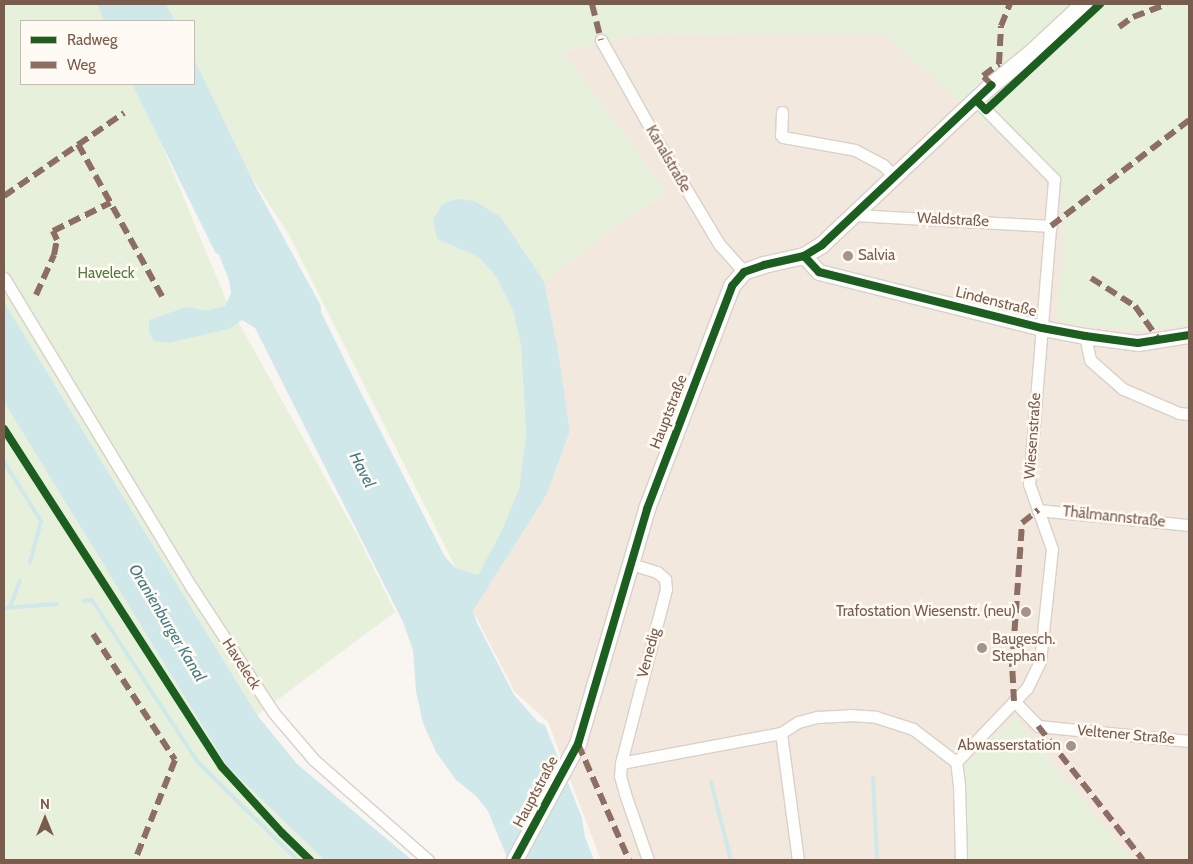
<!DOCTYPE html>
<meta charset="utf-8">
<style>
body{margin:0}
#map{position:relative;width:1193px;height:864px;overflow:hidden;background:#f9f5f0;font-family:Cabin,sans-serif}
div>[style]{position:absolute}
[style*='--x']{left:calc(var(--x)*1px);top:calc(var(--y)*1px);width:calc(var(--w)*1px);rotate:calc(var(--a)*1deg)}
.residential>*{inset:0;background:#f2e8de}
.green>*{inset:0;background:#e7f0db}
.water>*{inset:0;background:#d0e8ea}
.stream>*{height:4px;margin:-2px;padding:0 2px;transform-origin:2px;border-radius:2px;background:#d0e8ea}
.roads{filter:drop-shadow(1px 0 #d7d1cb) drop-shadow(-1px 0 #d7d1cb) drop-shadow(0 1px #d7d1cb) drop-shadow(0 -1px #d7d1cb)}
.minor>*{height:11px;margin:-5.5px;padding:0 5.5px;transform-origin:5.5px;border-radius:5.5px;background:#fefefd}
.tertiary>*{height:15px;margin:-7.5px;padding:0 7.5px;transform-origin:7.5px;border-radius:7.5px;background:#fefefd}
.secondary>*{height:16px;margin:-8px;padding:0 8px;transform-origin:8px;border-radius:8px;background:#fefefd}
.quiet>*{height:6px;margin-top:-3px;transform-origin:0;background:repeating-linear-gradient(90deg,#8d6e63 0 12px,transparent 0 18px)}
.cycleway>*{height:8px;margin:-4px;padding:0 4px;transform-origin:4px;border-radius:4px;background:#1b5e20}
.dots>*{width:14px;height:14px;translate:-50% -50%;box-sizing:border-box;border:2px solid #fffaf3;border-radius:50%}
span{translate:-50% -50%;white-space:nowrap;text-align:center;line-height:1.15;-webkit-text-stroke:5px #fffaf3;paint-order:stroke}
.street-label{font-size:15px;color:#7a5c4d}
.poi-label{font-size:15px;color:#7a5c4d}
.left{translate:0 -50%;text-align:left}
.right{translate:-100% -50%;text-align:right}
.park-label{font-size:15px;color:#537a41}
.water-label{font-size:16px;color:#437c86;font-style:italic}
.frame{position:absolute;inset:0;border:5px solid #7a5c4d;pointer-events:none}
.legend{position:absolute;left:20px;top:20px;width:175px;height:65px;box-sizing:border-box;background:#fffaf3;border:1px solid #cabbb1;margin:0;padding:6px 9px;list-style:none;font-size:15px;color:#7a5c4d}
.legend li{display:flex;align-items:center;gap:10px;height:25px}
.legend b{width:25px;border:1px solid #cabbb1}
.north{position:absolute;left:20px;top:794px;width:50px;height:50px;-webkit-text-stroke:4px #fffaf3;paint-order:stroke;rotate:0deg;font-size:14px;font-weight:700;line-height:20px;text-align:center;color:#7a5c4d}
.north::after{content:'';display:block;margin:auto;width:18px;height:22px;background:#7a5c4d;clip-path:polygon(50% 0,100% 100%,50% 72%,0 100%)}
</style>
<div id="map">
<div class="residential">
<i style="clip-path:polygon(883px 33px,1063px 192px,1063px 257px,1137px 331px,1189px 324px,1189px 860px,1132px 860px,1015px 717px,968px 845px,967px 860px,601px 860px,548px 722px,515px 692px,473px 611px,547px 494px,570px 431px,558px 350px,544px 281px,625px 220px,667px 193px,563px 51px,635px 35px)"></i>
</div>
<div class="green">
<i style="clip-path:polygon(4px 4px,97px 4px,104px 21px,21px 21px,21px 84px,132px 84px,156px 131px,226px 300px,357px 535px,395px 612px,257px 715px,4px 302px)"></i>
<i style="clip-path:polygon(166px 4px,1189px 4px,1189px 324px,1137px 331px,1061px 323px,1056px 316px,1063px 258px,1063px 192px,883px 34px,635px 35px,563px 51px,667px 193px,625px 220px,544px 281px,500px 216px,456px 199px,442px 204px,433px 220px,437px 239px,480px 258px,496px 277px,513px 311px,521px 345px,526px 433px,519px 489px,501px 532px,478px 575px,456px 568px,288px 233px,252px 178px,208px 91px,194px 59px,194px 21px,175px 21px)"></i>
<i style="clip-path:polygon(4px 402px,227px 766px,324px 860px,4px 860px)"></i>
<i style="clip-path:polygon(1015px 717px,1132px 860px,967px 860px,965px 766px)"></i>
</div>
<div class="water">
<i style="clip-path:polygon(97px 4px,166px 4px,175px 21px,104px 21px)"></i>
<i style="clip-path:polygon(194px 59px,257px 189px,321px 306px,321px 312px,356px 383px,445px 557px,456px 568px,478px 575px,501px 532px,519px 489px,526px 433px,521px 345px,513px 311px,496px 277px,480px 258px,437px 239px,433px 220px,442px 204px,456px 199px,474px 201px,500px 216px,544px 281px,558px 350px,570px 431px,547px 494px,473px 611px,477px 623px,514px 695px,538px 722px,545px 725px,582px 818px,585px 837px,594px 860px,508px 860px,488px 811px,476px 796px,456px 780px,436px 752px,423px 723px,416px 691px,413px 650px,403px 622px,255px 328px,242px 320px,229px 329px,168px 343px,154px 341px,149px 332px,149px 320px,187px 307px,206px 311px,225px 306px,231px 293px,229px 280px,219px 255px,215px 252px,132px 84px,194px 84px)"></i>
<i style="clip-path:polygon(4px 302px,257px 715px,297px 764px,412px 860px,324px 860px,227px 766px,4px 402px)"></i>
</div>
<div class="stream">
<i style="--x:4;--y:462;--w:70;--a:57.9"></i>
<i style="--x:41;--y:521;--w:43;--a:104.7"></i>
<i style="--x:83;--y:601;--w:9;--a:-6"></i>
<i style="--x:92;--y:600;--w:192;--a:56.9"></i>
<i style="--x:197;--y:761;--w:141;--a:44.7"></i>
<i style="--x:10;--y:607;--w:28;--a:-69"></i>
<i style="--x:4;--y:608;--w:53;--a:-4.3"></i>
<i style="--x:873;--y:777;--w:83;--a:87.2"></i>
<i style="--x:711;--y:782;--w:81;--a:75.6"></i>
</div>
<div class="roads">
<div class="minor">
<i style="--x:601;--y:40;--w:117;--a:60.8"></i>
<i style="--x:658;--y:142;--w:119;--a:59.1"></i>
<i style="--x:719;--y:244;--w:38;--a:48"></i>
<i style="--x:782;--y:112;--w:23;--a:92"></i>
<i style="--x:781;--y:135;--w:3;--a:45"></i>
<i style="--x:783;--y:137;--w:73;--a:10.2"></i>
<i style="--x:855;--y:150;--w:32;--a:28"></i>
<i style="--x:883;--y:165;--w:17;--a:45"></i>
<i style="--x:855;--y:215;--w:196;--a:3.2"></i>
<i style="--x:4;--y:278;--w:363;--a:58.8"></i>
<i style="--x:192;--y:588;--w:148;--a:56.8"></i>
<i style="--x:273;--y:712;--w:63;--a:49.5"></i>
<i style="--x:314;--y:760;--w:152;--a:41.3"></i>
<i style="--x:1085;--y:336;--w:25;--a:78"></i>
<i style="--x:1090;--y:360;--w:44;--a:41.3"></i>
<i style="--x:1123;--y:389;--w:61;--a:23.2"></i>
<i style="--x:1179;--y:413;--w:10;--a:6"></i>
<i style="--x:1038;--y:510;--w:152;--a:5.7"></i>
<i style="--x:631;--y:564;--w:27;--a:17"></i>
<i style="--x:657;--y:572;--w:11;--a:41"></i>
<i style="--x:665;--y:579;--w:10;--a:84"></i>
<i style="--x:666;--y:589;--w:180;--a:104.5"></i>
<i style="--x:621;--y:763;--w:13;--a:94"></i>
<i style="--x:620;--y:776;--w:19;--a:74"></i>
<i style="--x:625;--y:794;--w:70;--a:70.8"></i>
<i style="--x:1014;--y:701;--w:35;--a:46"></i>
<i style="--x:1038;--y:726;--w:152;--a:5.7"></i>
<i style="--x:781;--y:733;--w:128;--a:82.4"></i>
<i style="--x:621;--y:763;--w:163;--a:-10.6"></i>
<i style="--x:781;--y:733;--w:20;--a:-33"></i>
<i style="--x:798;--y:722;--w:20;--a:-15"></i>
<i style="--x:817;--y:717;--w:33;--a:-3"></i>
<i style="--x:850;--y:715;--w:26;--a:4"></i>
<i style="--x:876;--y:717;--w:39;--a:18"></i>
<i style="--x:913;--y:729;--w:54;--a:37.5"></i>
<i style="--x:961;--y:860;--w:75;--a:-91.5"></i>
<i style="--x:959;--y:785;--w:23;--a:-97"></i>
<i style="--x:956;--y:762;--w:103;--a:-46.2"></i>
<i style="--x:1027;--y:688;--w:30;--a:-64"></i>
<i style="--x:1040;--y:661;--w:113;--a:-83.9"></i>
<i style="--x:1052;--y:549;--w:69;--a:-109.5"></i>
<i style="--x:1029;--y:484;--w:306;--a:-85.3"></i>
<i style="--x:1054;--y:179;--w:111;--a:-134.6"></i>
</div>
<div class="tertiary">
<i style="--x:804;--y:256;--w:22;--a:47"></i>
<i style="--x:819;--y:272;--w:230;--a:14.1"></i>
<i style="--x:1042;--y:328;--w:44;--a:10.5"></i>
<i style="--x:1085;--y:336;--w:53;--a:7.5"></i>
<i style="--x:1138;--y:343;--w:52;--a:-8.9"></i>
</div>
<div class="secondary">
<i style="--x:515;--y:860;--w:132;--a:-61.5"></i>
<i style="--x:578;--y:744;--w:245;--a:-73.6"></i>
<i style="--x:647;--y:509;--w:239;--a:-69.1"></i>
<i style="--x:732;--y:286;--w:18;--a:-49"></i>
<i style="--x:744;--y:272;--w:21;--a:-19"></i>
<i style="--x:764;--y:265;--w:41;--a:-12.7"></i>
<i style="--x:804;--y:256;--w:21;--a:-31"></i>
<i style="--x:822;--y:245;--w:233;--a:-43.3"></i>
<i style="--x:992;--y:85;--w:49;--a:-39.2"></i>
<i style="--x:1030;--y:54;--w:74;--a:-42.8"></i>
</div>
</div>
<div class="quiet">
<i style="--x:592;--y:4;--w:37;--a:76"></i>
<i style="--x:1119;--y:27;--w:17;--a:-36"></i>
<i style="--x:1133;--y:17;--w:36;--a:-21"></i>
<i style="--x:992;--y:85;--w:13;--a:-135"></i>
<i style="--x:983;--y:76;--w:20;--a:-37"></i>
<i style="--x:999;--y:64;--w:38;--a:-87"></i>
<i style="--x:1001;--y:26;--w:24;--a:-68"></i>
<i style="--x:78;--y:144;--w:174;--a:61.1"></i>
<i style="--x:4;--y:196;--w:146;--a:-34.7"></i>
<i style="--x:1051;--y:226;--w:174;--a:-37.5"></i>
<i style="--x:1091;--y:278;--w:52;--a:32.5"></i>
<i style="--x:1135;--y:306;--w:42;--a:54.8"></i>
<i style="--x:36;--y:295;--w:44;--a:-65.8"></i>
<i style="--x:54;--y:255;--w:15;--a:-79"></i>
<i style="--x:57;--y:240;--w:10;--a:-114"></i>
<i style="--x:53;--y:231;--w:64;--a:-26.2"></i>
<i style="--x:93;--y:634;--w:150;--a:56.9"></i>
<i style="--x:175;--y:760;--w:108;--a:111.8"></i>
<i style="--x:1014;--y:701;--w:34;--a:-93"></i>
<i style="--x:1012;--y:667;--w:144;--a:-86"></i>
<i style="--x:1022;--y:523;--w:21;--a:-39"></i>
<i style="--x:1038;--y:726;--w:170;--a:51.9"></i>
<i style="--x:578;--y:744;--w:127;--a:66.3"></i>
</div>
<div class="cycleway">
<i style="--x:976;--y:100;--w:14;--a:45"></i>
<i style="--x:986;--y:110;--w:156;--a:-42.9"></i>
<i style="--x:804;--y:256;--w:22;--a:47"></i>
<i style="--x:819;--y:272;--w:230;--a:14.1"></i>
<i style="--x:1042;--y:328;--w:44;--a:10.5"></i>
<i style="--x:1085;--y:336;--w:53;--a:7.5"></i>
<i style="--x:1138;--y:343;--w:52;--a:-8.9"></i>
<i style="--x:4;--y:429;--w:402;--a:57.2"></i>
<i style="--x:222;--y:767;--w:89;--a:47.7"></i>
<i style="--x:282;--y:833;--w:39;--a:44"></i>
<i style="--x:515;--y:860;--w:132;--a:-61.5"></i>
<i style="--x:578;--y:744;--w:245;--a:-73.6"></i>
<i style="--x:647;--y:509;--w:239;--a:-69.1"></i>
<i style="--x:732;--y:286;--w:18;--a:-49"></i>
<i style="--x:744;--y:272;--w:21;--a:-19"></i>
<i style="--x:764;--y:265;--w:41;--a:-12.7"></i>
<i style="--x:804;--y:256;--w:21;--a:-31"></i>
<i style="--x:822;--y:245;--w:233;--a:-43.3"></i>
</div>
<div class="dots">
<i style="left:848px;top:256px;background:#a69286"></i>
<i style="left:1026px;top:612px;background:#a69286"></i>
<i style="left:982px;top:648px;background:#a69286"></i>
<i style="left:1071px;top:746px;background:#a69286"></i>
</div>
<div class="street-label">
<span style="left:668px;top:159px;rotate:60deg">Kanalstraße</span>
<span style="left:953px;top:220px;rotate:3deg">Waldstraße</span>
<span style="left:996px;top:302px;rotate:14deg">Lindenstraße</span>
<span style="left:669px;top:412px;rotate:-69deg">Hauptstraße</span>
<span style="left:1033px;top:436px;rotate:-86deg">Wiesenstraße</span>
<span style="left:1114px;top:517px;rotate:6deg">Thälmannstraße</span>
<span style="left:649px;top:653px;rotate:-75deg">Venedig</span>
<span style="left:241px;top:664px;rotate:57deg">Haveleck</span>
<span style="left:1126px;top:735px;rotate:5deg">Veltener Straße</span>
<span style="left:536px;top:792px;rotate:-62deg">Hauptstraße</span>
</div>
<div class="poi-label">
<span class="left" style="left:858px;top:256px">Salvia</span>
<span class="right" style="left:1016px;top:612px">Trafostation Wiesenstr. (neu)</span>
<span class="left" style="left:992px;top:648px">Baugesch.<br>Stephan</span>
<span class="right" style="left:1061px;top:746px">Abwasserstation</span>
</div>
<div class="park-label">
<span style="left:106px;top:274px">Haveleck</span>
</div>
<div class="water-label">
<span style="left:362px;top:470px;rotate:63deg">Havel</span>
<span style="left:167px;top:623px;rotate:59deg">Oranienburger Kanal</span>
</div>
<div class="frame"></div>
<ul class="legend">
<li><b style="height:6px;background:#1b5e20"></b>Radweg</li>
<li><b style="height:6px;background:#8d6e63"></b>Weg</li>
</ul>
<div class="north">N</div>
</div>
